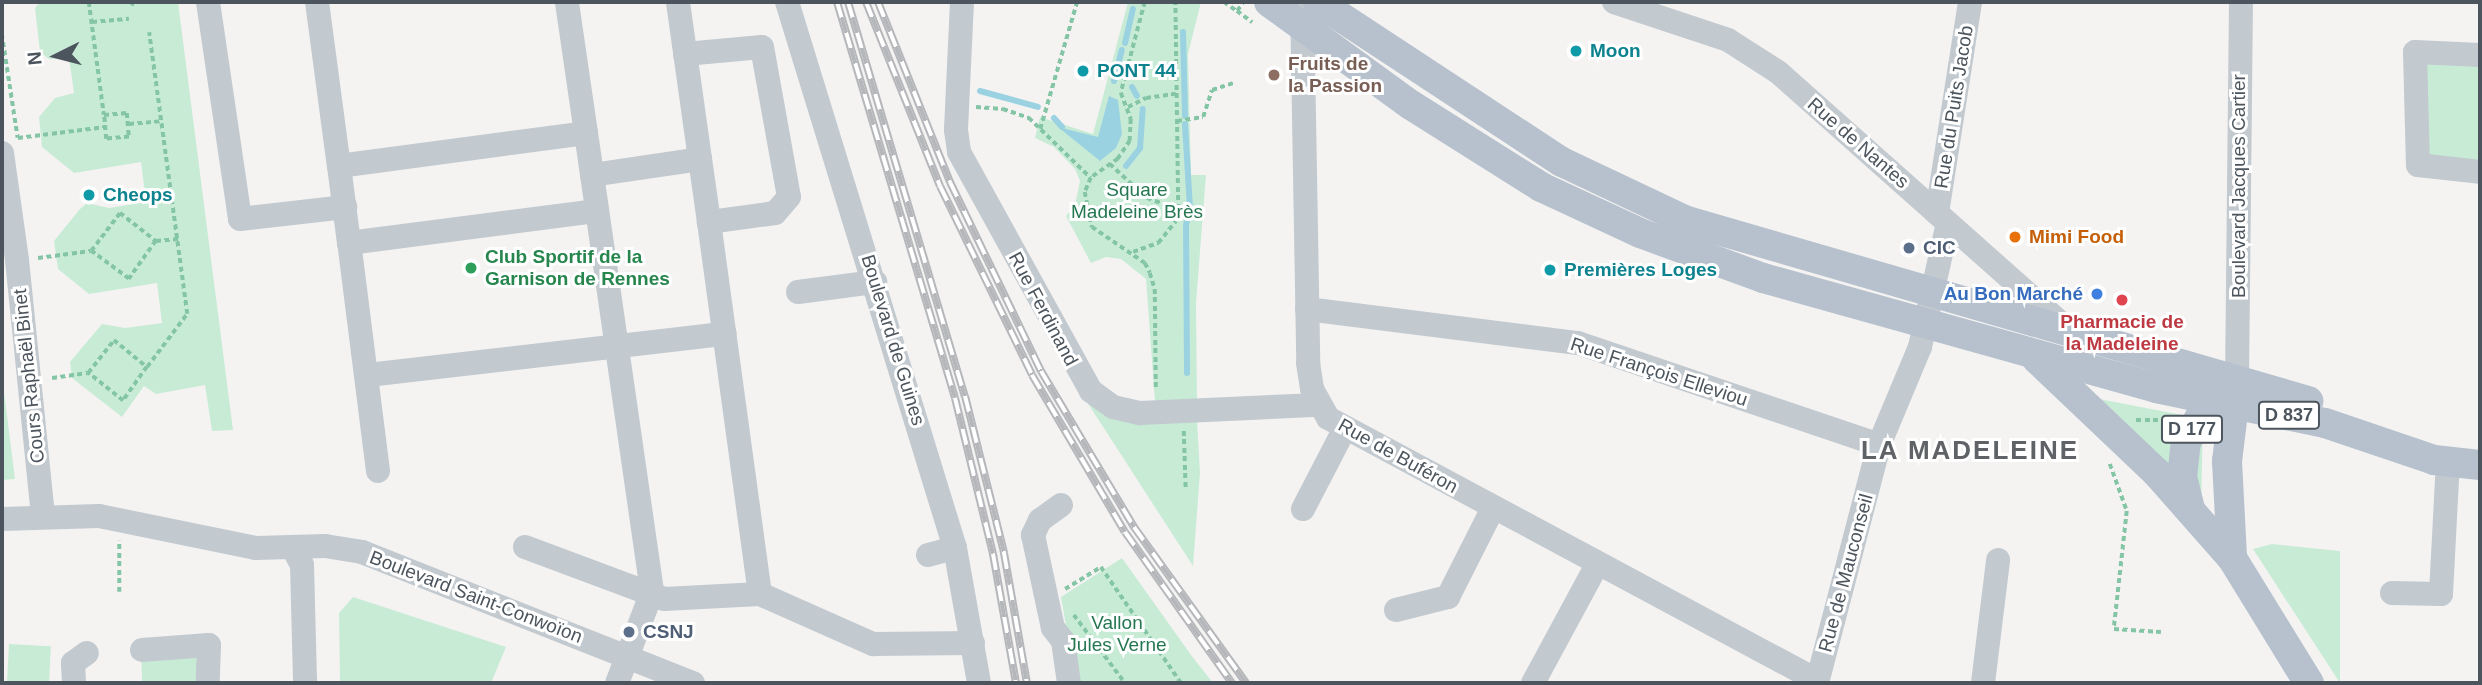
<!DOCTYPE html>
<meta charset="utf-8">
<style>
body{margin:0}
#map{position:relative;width:2482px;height:685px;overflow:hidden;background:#f4f3f2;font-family:Arial,sans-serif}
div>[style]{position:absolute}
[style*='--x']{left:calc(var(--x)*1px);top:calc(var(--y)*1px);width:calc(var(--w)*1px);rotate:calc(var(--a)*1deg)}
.green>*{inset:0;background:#c8ebd6;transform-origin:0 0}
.water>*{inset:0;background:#9bd2e2}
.stream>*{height:6px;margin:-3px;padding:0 3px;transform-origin:3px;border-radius:3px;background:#9bd2e2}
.path>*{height:3.5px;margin-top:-1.75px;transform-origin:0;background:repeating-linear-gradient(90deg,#84c5a6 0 5px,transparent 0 8.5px)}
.minor>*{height:24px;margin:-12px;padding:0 12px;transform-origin:12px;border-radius:12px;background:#c2c9cf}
.major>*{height:30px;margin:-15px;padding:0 15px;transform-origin:15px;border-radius:15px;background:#b6c1cd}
.rail>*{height:8px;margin-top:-4px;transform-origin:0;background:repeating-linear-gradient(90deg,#fff 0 16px,#b5b7bb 0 32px);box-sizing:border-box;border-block:2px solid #b5b7bb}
.dots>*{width:19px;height:19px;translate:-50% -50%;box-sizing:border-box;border:4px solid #fff;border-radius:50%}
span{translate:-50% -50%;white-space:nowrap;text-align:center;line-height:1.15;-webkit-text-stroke:6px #fff;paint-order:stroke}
.shield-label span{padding:2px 5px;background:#fff;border:2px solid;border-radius:5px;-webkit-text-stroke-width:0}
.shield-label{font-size:18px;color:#4c555d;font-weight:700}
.culture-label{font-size:19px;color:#0d838f;font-weight:700}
.left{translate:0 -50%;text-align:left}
.education-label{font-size:19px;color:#785e54;font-weight:700}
.street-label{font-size:19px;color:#4c555d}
.park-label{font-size:19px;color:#247750}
.food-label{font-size:19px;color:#c56008;font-weight:700}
.service-label{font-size:19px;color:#4e5e75;font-weight:700}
.leisure-label{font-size:19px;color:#27864d;font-weight:700}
.shop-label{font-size:19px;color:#366cbe;font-weight:700}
.right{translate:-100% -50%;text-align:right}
.health-label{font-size:19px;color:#be3a42;font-weight:700}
.district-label{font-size:26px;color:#5f6266;font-weight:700;letter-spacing:2px}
.frame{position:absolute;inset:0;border:4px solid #4c555d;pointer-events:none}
.north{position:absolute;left:21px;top:21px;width:70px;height:70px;-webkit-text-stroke:5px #fff;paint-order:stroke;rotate:264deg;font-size:19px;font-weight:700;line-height:28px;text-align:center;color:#4c555d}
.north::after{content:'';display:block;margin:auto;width:24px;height:32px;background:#4c555d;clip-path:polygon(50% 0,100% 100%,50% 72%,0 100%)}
</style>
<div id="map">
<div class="green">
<i style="clip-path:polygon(40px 2px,178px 2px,233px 430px,212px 431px,205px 385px,156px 394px,144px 386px,122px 417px,72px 378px,70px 362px,102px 324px,125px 328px,162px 323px,157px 283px,89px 294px,58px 269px,54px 241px,80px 209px,87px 203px,109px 208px,146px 202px,141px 162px,74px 173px,42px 147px,39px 117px,55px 98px,74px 93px,69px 58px,49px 59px,40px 52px,35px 8px)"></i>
<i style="clip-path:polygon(1128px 2px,1201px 2px,1188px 54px,1191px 175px,1206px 175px,1196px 303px,1197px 401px,1155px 402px,1146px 279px,1121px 259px,1106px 257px,1091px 263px,1066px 216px,1075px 205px,1080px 181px,1075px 169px,1054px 147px,1035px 138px,1040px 117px,1093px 134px)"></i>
<i style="left:2480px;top:59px;width:106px;height:54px;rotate:90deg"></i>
<i style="clip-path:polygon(2px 376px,15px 479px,2px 480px)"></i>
<i style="clip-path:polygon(2089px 397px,2203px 419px,2201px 509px)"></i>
<i style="clip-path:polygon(1087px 402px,1197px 420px,1200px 473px,1193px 566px)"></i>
<i style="clip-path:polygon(2272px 544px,2340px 551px,2340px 683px,2253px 549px)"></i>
<i style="clip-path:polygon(1122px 558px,1191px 655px,1213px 683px,1076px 683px,1061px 597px)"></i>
<i style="clip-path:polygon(353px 597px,506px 647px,491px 683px,340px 683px,339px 613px)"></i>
<i style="left:9px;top:644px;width:42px;height:39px;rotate:3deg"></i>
<i style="left:203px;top:650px;width:33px;height:62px;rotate:88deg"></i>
</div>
<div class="water">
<i style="clip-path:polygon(1109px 96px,1118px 100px,1122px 134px,1116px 148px,1100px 161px,1058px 127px,1098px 137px)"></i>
</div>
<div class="stream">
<i style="--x:1183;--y:32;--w:84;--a:88.6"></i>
<i style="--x:1125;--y:43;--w:35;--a:-77"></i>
<i style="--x:1114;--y:81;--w:32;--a:-76"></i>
<i style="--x:1132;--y:87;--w:10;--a:61"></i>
<i style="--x:980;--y:91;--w:60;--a:15.4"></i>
<i style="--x:1054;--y:118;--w:12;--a:48"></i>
<i style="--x:1185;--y:124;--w:84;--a:86.6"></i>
<i style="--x:1190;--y:208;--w:18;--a:103"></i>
<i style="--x:1186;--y:226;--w:147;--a:89.6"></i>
<i style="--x:1126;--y:166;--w:23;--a:-52"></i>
<i style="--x:1140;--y:148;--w:39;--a:-86"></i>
</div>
<div class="path">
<i style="--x:89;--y:2;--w:114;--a:82.4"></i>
<i style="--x:130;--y:2;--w:7;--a:34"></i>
<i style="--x:1145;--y:2;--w:94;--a:104.8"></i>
<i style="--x:1121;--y:93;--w:28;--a:69"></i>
<i style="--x:1131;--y:119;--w:22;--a:93"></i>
<i style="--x:1130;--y:141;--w:22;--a:124"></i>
<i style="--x:1118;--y:159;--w:33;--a:145"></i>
<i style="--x:1091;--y:178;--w:15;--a:113"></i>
<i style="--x:1085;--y:192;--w:36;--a:79"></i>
<i style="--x:1092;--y:227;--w:64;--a:34.2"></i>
<i style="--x:1145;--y:263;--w:11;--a:63"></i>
<i style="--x:1150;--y:273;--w:17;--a:73"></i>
<i style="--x:1155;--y:289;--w:101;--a:89.4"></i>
<i style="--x:1224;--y:2;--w:16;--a:35"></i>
<i style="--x:1237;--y:11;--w:11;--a:-56"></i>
<i style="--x:1237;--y:11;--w:19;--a:36"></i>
<i style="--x:92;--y:22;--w:37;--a:-5"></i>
<i style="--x:2;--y:34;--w:105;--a:81.3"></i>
<i style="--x:18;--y:138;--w:88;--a:-7.2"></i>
<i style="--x:2;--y:95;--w:25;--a:90"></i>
<i style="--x:976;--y:107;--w:27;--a:4"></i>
<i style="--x:1003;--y:109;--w:28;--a:19"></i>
<i style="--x:1029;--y:118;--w:86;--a:44.1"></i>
<i style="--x:1128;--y:107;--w:20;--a:-27"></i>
<i style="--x:1146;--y:98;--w:30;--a:-8"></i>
<i style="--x:127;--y:113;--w:24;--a:85"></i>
<i style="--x:129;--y:137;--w:23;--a:175"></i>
<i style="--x:106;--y:139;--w:24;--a:-95"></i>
<i style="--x:104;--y:115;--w:23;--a:-5"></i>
<i style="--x:1177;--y:121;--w:26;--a:-9"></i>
<i style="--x:1203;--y:117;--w:28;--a:-72"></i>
<i style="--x:1212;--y:90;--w:22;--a:-18"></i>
<i style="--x:129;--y:124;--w:33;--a:-5"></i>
<i style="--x:1040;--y:129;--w:132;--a:-73.8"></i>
<i style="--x:1110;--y:164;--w:50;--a:42.6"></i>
<i style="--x:1147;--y:198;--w:33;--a:20"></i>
<i style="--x:156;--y:241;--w:47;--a:125.4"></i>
<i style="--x:129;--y:279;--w:47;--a:-143.6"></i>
<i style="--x:91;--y:251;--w:48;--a:-52.7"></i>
<i style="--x:120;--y:213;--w:46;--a:37.9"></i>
<i style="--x:156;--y:241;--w:23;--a:-5"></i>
<i style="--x:1133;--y:252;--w:27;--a:-20"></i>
<i style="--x:1158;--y:243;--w:28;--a:-51"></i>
<i style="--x:1176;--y:221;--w:12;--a:-81"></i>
<i style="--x:1178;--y:209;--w:207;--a:-90.8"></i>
<i style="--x:38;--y:258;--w:53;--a:-7.5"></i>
<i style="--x:147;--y:367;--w:42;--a:125.2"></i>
<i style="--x:123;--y:401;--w:45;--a:-141.3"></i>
<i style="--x:88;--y:373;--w:42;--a:-51.8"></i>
<i style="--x:114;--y:340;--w:43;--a:39.3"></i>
<i style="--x:147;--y:367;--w:66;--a:-53"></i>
<i style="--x:187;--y:314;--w:284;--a:-97.7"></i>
<i style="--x:52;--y:378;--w:36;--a:-8"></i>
<i style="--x:2136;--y:420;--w:34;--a:0"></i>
<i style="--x:1184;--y:431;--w:59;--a:88.1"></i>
<i style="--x:2110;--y:464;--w:50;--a:70.1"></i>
<i style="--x:2127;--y:511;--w:119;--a:96.3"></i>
<i style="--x:2114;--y:629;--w:47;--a:3.7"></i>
<i style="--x:1065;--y:589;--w:42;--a:-31.4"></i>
<i style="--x:1101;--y:567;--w:141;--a:55.4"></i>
<i style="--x:119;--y:592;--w:51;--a:-90"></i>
<i style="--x:1074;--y:615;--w:85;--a:53.1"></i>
</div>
<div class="minor">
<i style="--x:208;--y:2;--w:219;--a:81.6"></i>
<i style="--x:240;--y:219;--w:106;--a:-6.5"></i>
<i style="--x:317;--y:2;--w:165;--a:82.4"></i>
<i style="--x:339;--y:166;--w:249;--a:-7.6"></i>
<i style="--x:586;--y:133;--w:132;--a:-98.3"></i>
<i style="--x:787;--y:2;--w:571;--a:72.9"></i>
<i style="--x:955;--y:548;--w:137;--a:79.9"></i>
<i style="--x:962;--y:2;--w:128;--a:92.7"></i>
<i style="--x:956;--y:130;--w:22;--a:82"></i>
<i style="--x:959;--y:152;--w:273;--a:61.1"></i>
<i style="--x:1091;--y:391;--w:27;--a:36"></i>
<i style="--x:1113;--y:407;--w:28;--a:13"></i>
<i style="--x:1140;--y:413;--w:179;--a:-2.6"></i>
<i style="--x:1302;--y:2;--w:361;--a:89"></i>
<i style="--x:1308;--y:363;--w:26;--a:81"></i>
<i style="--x:1312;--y:389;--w:33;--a:61"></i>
<i style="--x:1328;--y:418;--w:556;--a:28.22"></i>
<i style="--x:1614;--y:2;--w:120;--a:18.4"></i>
<i style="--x:1728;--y:40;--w:59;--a:32.6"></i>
<i style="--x:1778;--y:72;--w:390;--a:41.6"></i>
<i style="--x:685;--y:54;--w:77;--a:-5.2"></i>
<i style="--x:762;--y:47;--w:152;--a:79.8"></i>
<i style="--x:789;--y:197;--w:21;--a:131"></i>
<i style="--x:775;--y:213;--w:67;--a:172.2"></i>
<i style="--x:709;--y:222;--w:64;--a:-98.1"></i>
<i style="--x:2480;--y:55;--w:65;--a:-177.4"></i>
<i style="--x:2415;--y:52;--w:113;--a:88.5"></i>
<i style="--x:2418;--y:165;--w:62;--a:6.4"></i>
<i style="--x:586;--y:133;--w:464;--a:81.8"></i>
<i style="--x:652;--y:592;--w:97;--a:111"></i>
<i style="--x:2;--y:153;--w:108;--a:82"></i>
<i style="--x:17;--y:260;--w:257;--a:84.2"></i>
<i style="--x:339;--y:166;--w:78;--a:82.6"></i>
<i style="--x:592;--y:175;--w:109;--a:-8.4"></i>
<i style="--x:700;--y:159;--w:159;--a:-98"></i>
<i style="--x:1937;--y:213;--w:214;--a:-81.1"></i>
<i style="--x:709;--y:222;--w:375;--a:82.2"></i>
<i style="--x:760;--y:594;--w:124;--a:23.9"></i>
<i style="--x:873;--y:644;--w:100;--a:-0.6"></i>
<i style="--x:798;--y:292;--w:78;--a:-7.4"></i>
<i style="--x:1307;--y:309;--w:273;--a:7.2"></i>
<i style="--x:1578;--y:343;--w:318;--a:18.7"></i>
<i style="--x:368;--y:375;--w:359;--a:-6.6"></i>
<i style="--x:2237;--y:381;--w:379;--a:-89.4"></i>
<i style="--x:378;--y:471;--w:230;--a:-97.2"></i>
<i style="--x:349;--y:243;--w:250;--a:-7.4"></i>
<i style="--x:1061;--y:505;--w:26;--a:144"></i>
<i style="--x:1040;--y:520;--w:17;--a:115"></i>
<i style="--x:1033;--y:535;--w:95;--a:77.9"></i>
<i style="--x:1053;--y:628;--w:16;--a:52"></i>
<i style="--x:1063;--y:641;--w:42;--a:81.9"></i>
<i style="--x:1303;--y:509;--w:89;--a:-62.6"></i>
<i style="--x:2;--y:519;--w:97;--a:-1.8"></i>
<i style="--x:99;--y:516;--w:160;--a:11.5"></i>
<i style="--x:256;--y:548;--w:69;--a:-1.7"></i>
<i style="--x:325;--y:546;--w:37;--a:9"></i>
<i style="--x:362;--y:552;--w:356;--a:21.6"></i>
<i style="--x:525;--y:547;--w:148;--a:20.5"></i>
<i style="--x:664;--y:599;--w:96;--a:-3"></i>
<i style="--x:293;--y:548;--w:19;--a:62"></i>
<i style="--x:302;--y:565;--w:118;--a:88.5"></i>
<i style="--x:928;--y:555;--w:28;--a:-15"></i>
<i style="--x:2392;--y:593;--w:49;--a:1.2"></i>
<i style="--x:2441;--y:594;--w:134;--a:-87"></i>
<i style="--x:1396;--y:610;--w:54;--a:-14"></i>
<i style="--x:1448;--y:597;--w:100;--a:-63.2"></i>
<i style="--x:142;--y:650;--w:67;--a:-4.3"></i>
<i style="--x:209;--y:645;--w:38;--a:92"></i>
<i style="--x:74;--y:683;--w:20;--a:-93"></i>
<i style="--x:73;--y:663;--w:17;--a:-36"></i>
<i style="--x:1533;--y:683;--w:136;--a:-61.6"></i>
<i style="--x:1817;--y:683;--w:246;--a:-75.4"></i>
<i style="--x:1879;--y:445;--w:106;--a:-67.3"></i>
<i style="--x:1920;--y:347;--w:127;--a:-77.3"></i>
<i style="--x:1983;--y:683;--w:124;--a:-83"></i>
</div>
<div class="major">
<i style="--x:1269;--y:2;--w:175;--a:36"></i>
<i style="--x:1411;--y:105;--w:154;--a:32.2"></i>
<i style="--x:1541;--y:187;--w:109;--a:24.9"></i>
<i style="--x:1640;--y:233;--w:131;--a:20.1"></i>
<i style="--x:1763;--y:278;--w:408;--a:15.6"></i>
<i style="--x:2156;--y:388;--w:173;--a:11.7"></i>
<i style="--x:2325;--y:423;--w:115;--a:18.7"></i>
<i style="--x:2434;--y:460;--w:46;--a:6.2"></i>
<i style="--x:1318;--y:2;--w:292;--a:33.3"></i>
<i style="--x:1562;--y:162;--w:138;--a:25.3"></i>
<i style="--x:1687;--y:221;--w:647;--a:16.16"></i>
<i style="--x:2037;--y:359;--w:166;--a:43.5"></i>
<i style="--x:2157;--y:473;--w:113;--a:48.6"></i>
<i style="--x:2236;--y:388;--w:74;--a:97"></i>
<i style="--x:2227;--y:461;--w:97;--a:87"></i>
<i style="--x:2232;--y:558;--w:147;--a:58.4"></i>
<i style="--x:2190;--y:509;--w:32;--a:-104"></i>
<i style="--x:2182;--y:478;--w:36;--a:-84"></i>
<i style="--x:2186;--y:442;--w:35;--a:-61"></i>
<i style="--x:2203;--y:411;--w:31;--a:-42"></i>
</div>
<div class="rail">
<i style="--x:837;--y:2;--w:413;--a:73.4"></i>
<i style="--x:955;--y:398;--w:161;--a:76.3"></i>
<i style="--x:993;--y:554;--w:131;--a:79.9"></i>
<i style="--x:848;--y:2;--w:411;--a:73.5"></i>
<i style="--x:965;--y:396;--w:162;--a:76"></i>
<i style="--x:1004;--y:553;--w:132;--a:80"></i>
<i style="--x:866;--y:2;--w:198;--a:68.1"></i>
<i style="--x:940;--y:186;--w:210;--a:64"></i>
<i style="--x:1032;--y:375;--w:182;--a:59.4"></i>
<i style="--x:1125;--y:532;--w:185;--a:54.7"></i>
<i style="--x:878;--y:2;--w:194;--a:68.2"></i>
<i style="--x:950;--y:182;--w:210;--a:64.3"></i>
<i style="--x:1041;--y:371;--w:182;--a:59.2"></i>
<i style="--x:1134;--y:527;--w:192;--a:54.3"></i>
</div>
<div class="dots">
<i style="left:1576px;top:51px;background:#0f9aa8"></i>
<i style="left:1083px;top:71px;background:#0f9aa8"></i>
<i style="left:1274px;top:75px;background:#8d6e63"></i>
<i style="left:89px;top:195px;background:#0f9aa8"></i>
<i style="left:2015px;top:237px;background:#e8710a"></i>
<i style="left:1909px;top:248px;background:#5c6f8a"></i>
<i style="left:471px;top:268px;background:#2e9e5b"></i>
<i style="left:1550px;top:270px;background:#0f9aa8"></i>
<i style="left:2097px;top:294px;background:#3f7fe0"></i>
<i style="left:2122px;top:300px;background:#e0444e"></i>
<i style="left:629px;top:632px;background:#5c6f8a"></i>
</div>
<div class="shield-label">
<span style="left:2289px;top:415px">D 837</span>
<span style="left:2192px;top:429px">D 177</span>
</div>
<div class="culture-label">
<span class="left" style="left:1590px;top:51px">Moon</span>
<span class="left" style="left:1097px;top:71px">PONT 44</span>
<span class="left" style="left:103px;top:195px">Cheops</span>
<span class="left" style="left:1564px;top:270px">Premières Loges</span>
</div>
<div class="education-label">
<span class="left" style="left:1288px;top:75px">Fruits de<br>la Passion</span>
</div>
<div class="street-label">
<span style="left:1954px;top:107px;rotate:-81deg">Rue du Puits Jacob</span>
<span style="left:1858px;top:143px;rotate:41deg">Rue de Nantes</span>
<span style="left:2239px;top:186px;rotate:-90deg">Boulevard Jacques Cartier</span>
<span style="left:1043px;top:309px;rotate:62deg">Rue Ferdinand</span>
<span style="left:893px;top:340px;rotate:73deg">Boulevard de Guines</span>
<span style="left:1659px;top:372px;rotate:18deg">Rue François Elleviou</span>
<span style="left:29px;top:376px;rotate:-96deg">Cours Raphaël Binet</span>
<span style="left:1398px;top:456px;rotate:29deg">Rue de Buféron</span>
<span style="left:1846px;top:573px;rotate:-75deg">Rue de Mauconseil</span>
<span style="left:476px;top:597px;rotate:21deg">Boulevard Saint-Conwoïon</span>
</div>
<div class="park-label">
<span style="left:1137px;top:201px">Square<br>Madeleine Brès</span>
<span style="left:1117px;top:634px">Vallon<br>Jules Verne</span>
</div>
<div class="food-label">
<span class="left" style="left:2029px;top:237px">Mimi Food</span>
</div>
<div class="service-label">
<span class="left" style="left:1923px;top:248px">CIC</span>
<span class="left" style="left:643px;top:632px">CSNJ</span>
</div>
<div class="leisure-label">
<span class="left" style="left:485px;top:268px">Club Sportif de la<br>Garnison de Rennes</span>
</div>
<div class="shop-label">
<span class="right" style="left:2083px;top:294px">Au Bon Marché</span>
</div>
<div class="health-label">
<span style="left:2122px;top:333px">Pharmacie de<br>la Madeleine</span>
</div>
<div class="district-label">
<span style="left:1970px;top:451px">LA MADELEINE</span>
</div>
<div class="frame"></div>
<div class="north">N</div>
</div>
